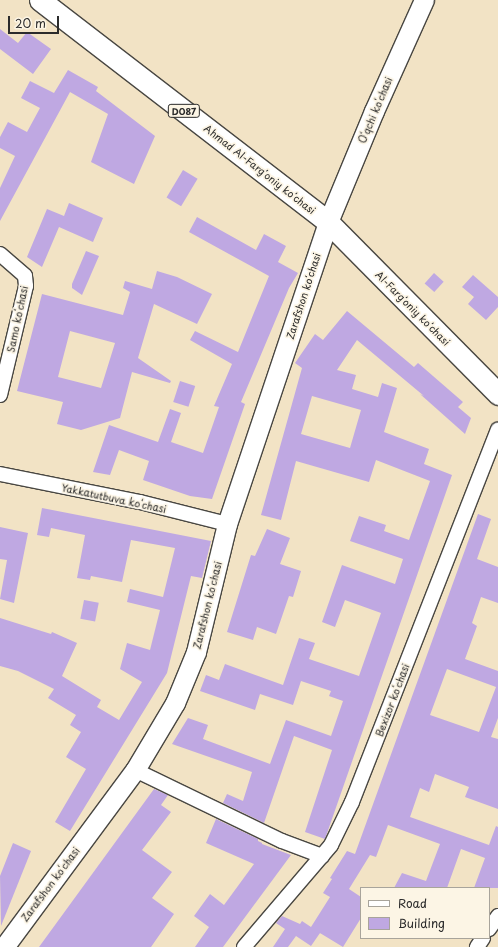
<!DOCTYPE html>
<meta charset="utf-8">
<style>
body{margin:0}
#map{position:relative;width:498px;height:947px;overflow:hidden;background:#f2e3c5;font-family:"Playpen Sans",sans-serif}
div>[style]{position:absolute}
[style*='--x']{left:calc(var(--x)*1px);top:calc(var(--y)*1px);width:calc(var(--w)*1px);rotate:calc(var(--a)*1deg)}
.building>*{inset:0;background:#bfa8e2;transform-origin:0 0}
.roads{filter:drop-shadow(1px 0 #494742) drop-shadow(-1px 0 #494742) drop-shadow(0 1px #494742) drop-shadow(0 -1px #494742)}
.street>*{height:14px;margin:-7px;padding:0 7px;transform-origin:7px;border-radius:7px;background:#fff}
.secondary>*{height:19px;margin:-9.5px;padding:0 9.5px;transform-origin:9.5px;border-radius:9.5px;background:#fff}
.primary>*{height:21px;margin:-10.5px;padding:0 10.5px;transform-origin:10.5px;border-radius:10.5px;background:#fff}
span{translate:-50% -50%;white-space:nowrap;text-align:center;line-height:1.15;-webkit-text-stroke:3.5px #fcf5e5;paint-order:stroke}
.shield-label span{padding:1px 3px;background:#fcf5e5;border:1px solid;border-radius:3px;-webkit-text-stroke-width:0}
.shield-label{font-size:9px;color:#2b2b2b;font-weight:700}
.street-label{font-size:10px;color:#2b2b2b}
.legend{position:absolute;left:360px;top:887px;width:130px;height:52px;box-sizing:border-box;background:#fcf5e5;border:1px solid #a8a49b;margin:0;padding:5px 7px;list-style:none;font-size:12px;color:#2b2b2b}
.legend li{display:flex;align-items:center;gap:8px;height:20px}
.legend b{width:20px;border:1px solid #a8a49b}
.scale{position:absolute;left:8px;top:16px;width:51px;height:18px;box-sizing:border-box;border:2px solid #2b2b2b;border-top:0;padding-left:5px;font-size:12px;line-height:14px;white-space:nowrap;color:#2b2b2b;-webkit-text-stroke:3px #fcf5e5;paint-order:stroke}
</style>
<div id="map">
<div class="building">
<i style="clip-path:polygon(0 29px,18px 43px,27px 32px,51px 49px,33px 74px,0 49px)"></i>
<i style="clip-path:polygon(68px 70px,98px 87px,96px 91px,155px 136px,134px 184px,91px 162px,108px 114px,70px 92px,0 221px,0 188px,15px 156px,0 148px,0 137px,8px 122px,27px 132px,40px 108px,21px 98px,30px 81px,54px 93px)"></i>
<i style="left:183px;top:170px;width:17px;height:32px;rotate:31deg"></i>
<i style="clip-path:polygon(69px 203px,103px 218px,93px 242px,59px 227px,42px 267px,27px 257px,47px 209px,64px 216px)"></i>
<i style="clip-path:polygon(197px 217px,256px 250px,264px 234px,286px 246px,278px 262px,298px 273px,289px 288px,241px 402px,245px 404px,212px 499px,190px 496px,143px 480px,149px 461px,119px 450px,110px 475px,93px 472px,109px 425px,158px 442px,170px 409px,181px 413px,171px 442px,203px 453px,219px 407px,214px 406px,232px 364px,190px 340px,195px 331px,238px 352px,269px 276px,189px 232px)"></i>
<i style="clip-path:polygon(86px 251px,99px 256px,82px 295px,72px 288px,72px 284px)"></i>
<i style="clip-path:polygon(evenodd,157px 271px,177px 277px,212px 294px,197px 324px,154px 304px,138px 358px,171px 381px,170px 383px,132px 372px,120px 418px,81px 430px,57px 424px,63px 402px,17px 391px,42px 294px,123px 315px,130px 292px,123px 288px,125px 281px,152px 289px,157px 271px,70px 331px,115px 343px,101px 388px,58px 377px,70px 331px)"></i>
<i style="left:434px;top:273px;width:13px;height:14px;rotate:42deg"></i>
<i style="clip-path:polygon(473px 275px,498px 297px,498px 307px,486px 320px,468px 304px,474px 297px,462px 287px)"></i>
<i style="clip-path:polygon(evenodd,347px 311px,414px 367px,418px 363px,463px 402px,458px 407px,471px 418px,465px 434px,420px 394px,424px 396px,357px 340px,337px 370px,356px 375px,352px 389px,378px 397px,382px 383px,397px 388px,384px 432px,429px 449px,424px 464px,452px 475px,325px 839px,305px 832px,332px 750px,294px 736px,264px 823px,223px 803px,227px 794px,243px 801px,252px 772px,172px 744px,188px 718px,208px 725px,203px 739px,270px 764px,286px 720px,331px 736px,343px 701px,329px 696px,331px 691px,301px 681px,293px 705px,260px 694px,255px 710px,200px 691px,206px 675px,219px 680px,225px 664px,283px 685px,299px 638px,315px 643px,309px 659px,359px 676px,381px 613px,345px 600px,335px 627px,322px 622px,342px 565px,395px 584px,403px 559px,350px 541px,359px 516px,386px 525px,384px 531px,409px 540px,430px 481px,376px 460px,369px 482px,296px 461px,281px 520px,261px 515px,302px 368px,295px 363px,315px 334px,323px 340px,347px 311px,312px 396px,361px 410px,350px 448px,301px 434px,312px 396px)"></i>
<i style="left:180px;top:381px;width:16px;height:22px;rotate:18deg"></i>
<i style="clip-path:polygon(42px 508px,211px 541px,202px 578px,191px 576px,167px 673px,70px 831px,55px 822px,86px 769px,66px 757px,81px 732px,70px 725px,76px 715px,48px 698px,54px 689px,18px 671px,0 666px,0 618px,51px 634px,52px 632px,77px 643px,62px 676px,101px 700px,97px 707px,119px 720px,142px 682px,120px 669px,127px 643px,150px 650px,160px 610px,127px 602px,130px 589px,163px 597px,175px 548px,131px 540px,122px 582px,91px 576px,90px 580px,77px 578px,85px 535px,51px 528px,49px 537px,37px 535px)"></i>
<i style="clip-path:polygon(evenodd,478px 514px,491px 519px,477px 559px,498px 567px,498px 603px,481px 597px,472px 623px,477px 626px,465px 659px,498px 671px,498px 718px,491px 737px,498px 739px,498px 809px,465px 797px,469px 787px,435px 774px,429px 792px,420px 788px,410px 817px,489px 845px,496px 826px,498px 827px,498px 888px,474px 888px,485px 858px,461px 849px,447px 888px,394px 888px,402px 873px,426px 881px,440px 844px,388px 825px,376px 857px,370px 855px,349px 889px,361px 897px,361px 918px,343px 947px,315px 930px,320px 933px,311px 946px,296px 936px,288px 947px,273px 947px,285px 929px,276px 923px,282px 916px,300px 924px,302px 921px,311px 927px,330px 897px,323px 893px,332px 879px,330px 878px,347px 851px,355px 854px,478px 514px,447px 669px,496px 687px,479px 732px,430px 715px,447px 669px)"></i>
<i style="clip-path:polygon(0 527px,28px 533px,14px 603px,0 599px,7px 560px,0 559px)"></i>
<i style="clip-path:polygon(267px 529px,290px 538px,280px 564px,301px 571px,293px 597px,289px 596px,276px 634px,257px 627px,253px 640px,227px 632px,251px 555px,255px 556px)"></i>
<i style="left:84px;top:600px;width:15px;height:19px;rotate:11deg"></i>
<i style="clip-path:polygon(154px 789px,168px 795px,161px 805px,171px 812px,142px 850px,172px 872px,152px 898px,174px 914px,151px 947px,39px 947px)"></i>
<i style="clip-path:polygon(216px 819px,258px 839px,258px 841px,262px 843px,262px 844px,291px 855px,223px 947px,195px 947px,209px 927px,194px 916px,210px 894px,224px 905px,254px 864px,206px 843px)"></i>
<i style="clip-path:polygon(13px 843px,31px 851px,1px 926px,0 876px)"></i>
</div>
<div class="roads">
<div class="street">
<i style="--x:0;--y:254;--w:33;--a:41"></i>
<i style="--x:25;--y:276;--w:10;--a:84"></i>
<i style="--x:26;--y:286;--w:112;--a:103.4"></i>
<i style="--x:0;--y:474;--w:143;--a:11.3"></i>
<i style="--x:140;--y:502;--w:90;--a:14.2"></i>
<i style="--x:135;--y:770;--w:163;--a:25.8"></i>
<i style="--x:282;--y:841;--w:43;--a:20.6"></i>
<i style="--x:489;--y:929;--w:16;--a:-55"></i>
<i style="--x:244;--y:947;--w:134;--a:-49.5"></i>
<i style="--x:331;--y:845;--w:48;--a:-64"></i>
<i style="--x:352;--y:802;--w:400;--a:-68.6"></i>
<i style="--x:477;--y:947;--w:11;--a:-56"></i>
</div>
<div class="secondary">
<i style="--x:4;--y:947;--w:220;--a:-53.5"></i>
<i style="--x:135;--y:770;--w:78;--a:-59.2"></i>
<i style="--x:175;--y:703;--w:55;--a:-67.6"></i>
<i style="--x:196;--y:652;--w:132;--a:-76.4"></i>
<i style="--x:227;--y:524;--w:318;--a:-71.5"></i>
<i style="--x:328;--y:222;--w:120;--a:-67.5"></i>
<i style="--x:374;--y:111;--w:122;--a:-65.8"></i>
</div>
<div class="primary">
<i style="--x:40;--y:0;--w:364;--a:37.6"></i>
<i style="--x:328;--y:222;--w:242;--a:45.3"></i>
</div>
</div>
<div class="shield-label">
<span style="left:184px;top:111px">D087</span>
</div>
<div class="street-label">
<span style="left:375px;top:110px;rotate:-67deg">Oʻqchi koʻchasi</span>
<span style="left:260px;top:169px;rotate:38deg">Ahmad Al-Fargʻoniy koʻchasi</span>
<span style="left:303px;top:296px;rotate:-72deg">Zarafshon koʻchasi</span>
<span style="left:413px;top:308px;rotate:45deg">Al-Fargʻoniy koʻchasi</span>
<span style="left:17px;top:319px;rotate:-78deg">Samo koʻchasi</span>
<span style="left:114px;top:498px;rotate:12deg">Yakkatutbuva koʻchasi</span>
<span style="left:207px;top:605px;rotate:-76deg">Zarafshon koʻchasi</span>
<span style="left:392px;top:700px;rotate:-69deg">Bexizor koʻchasi</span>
<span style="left:50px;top:884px;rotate:-53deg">Zarafshon koʻchasi</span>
</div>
<ul class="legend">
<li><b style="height:5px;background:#fff"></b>Road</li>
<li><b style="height:11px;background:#bfa8e2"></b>Building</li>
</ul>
<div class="scale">20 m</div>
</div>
